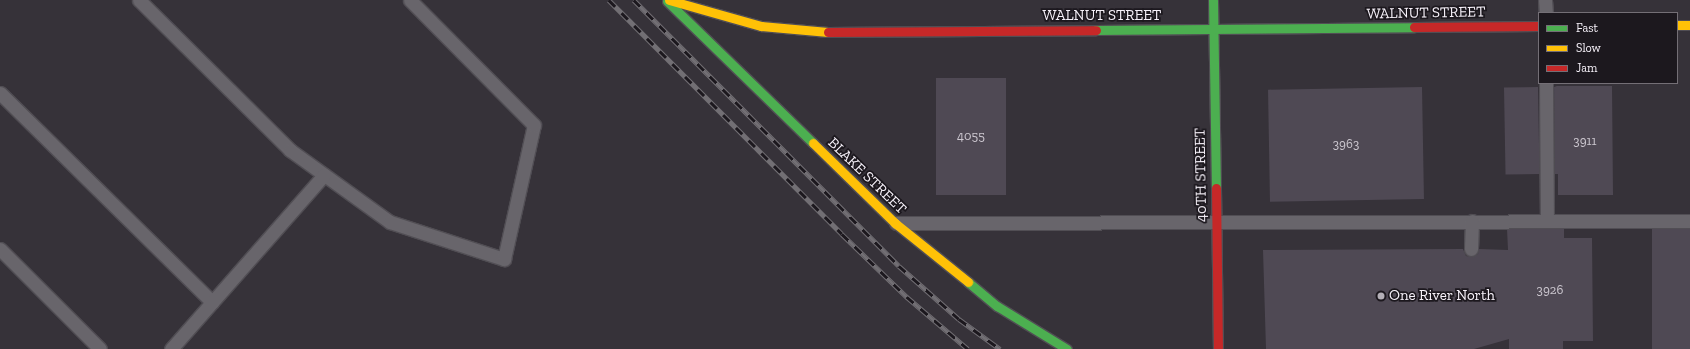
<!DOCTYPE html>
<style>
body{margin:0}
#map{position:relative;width:1690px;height:349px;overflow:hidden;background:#363239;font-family:"Zilla Slab",serif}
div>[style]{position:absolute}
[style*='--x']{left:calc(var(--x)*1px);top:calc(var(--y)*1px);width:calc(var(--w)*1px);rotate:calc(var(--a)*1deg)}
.building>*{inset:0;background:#4f4954;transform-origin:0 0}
.roads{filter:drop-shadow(1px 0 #514e54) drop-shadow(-1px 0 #514e54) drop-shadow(0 1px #514e54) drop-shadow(0 -1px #514e54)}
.lane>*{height:13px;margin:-6.5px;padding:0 6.5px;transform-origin:6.5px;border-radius:6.5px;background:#68656b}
.fast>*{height:9px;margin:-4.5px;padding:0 4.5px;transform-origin:4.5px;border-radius:4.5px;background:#4caf50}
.slow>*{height:9px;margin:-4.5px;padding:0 4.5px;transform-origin:4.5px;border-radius:4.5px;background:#ffc107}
.jam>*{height:9px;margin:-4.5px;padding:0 4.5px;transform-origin:4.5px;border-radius:4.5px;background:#c62828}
.rail>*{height:4.5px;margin-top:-2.25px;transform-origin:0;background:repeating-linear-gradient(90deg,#1c181e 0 9px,#726f74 0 18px);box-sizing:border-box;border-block:1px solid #726f74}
.dots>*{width:11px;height:11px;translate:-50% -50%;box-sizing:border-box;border:2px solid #1c181e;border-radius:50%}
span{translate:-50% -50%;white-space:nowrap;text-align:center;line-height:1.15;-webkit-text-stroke:3.5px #1c181e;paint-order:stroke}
.number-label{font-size:13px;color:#cdc8d0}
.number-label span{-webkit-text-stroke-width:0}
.street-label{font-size:15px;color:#f7f2fa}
.poi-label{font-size:15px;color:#f7f2fa}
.left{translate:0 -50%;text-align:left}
.legend{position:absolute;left:1538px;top:12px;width:140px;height:72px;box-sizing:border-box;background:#1c181e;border:1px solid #746f76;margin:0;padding:5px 7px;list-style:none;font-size:12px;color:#f7f2fa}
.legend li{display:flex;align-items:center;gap:8px;height:20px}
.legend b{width:20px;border:1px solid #746f76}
</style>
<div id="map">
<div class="building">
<i style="left:936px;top:78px;width:70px;height:117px"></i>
<i style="clip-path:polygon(1557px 86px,1612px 86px,1613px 195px,1558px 195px,1558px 174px,1555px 174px,1554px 87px)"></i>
<i style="left:1422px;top:87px;width:112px;height:154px;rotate:89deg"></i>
<i style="left:1538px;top:87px;width:87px;height:34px;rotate:89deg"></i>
<i style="clip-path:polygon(1507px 229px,1564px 229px,1564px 238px,1592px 238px,1593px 341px,1563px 341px,1563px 349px,1509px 349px,1509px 339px,1474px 349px,1266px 349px,1263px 250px,1463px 249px,1466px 256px,1471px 257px,1478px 254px,1479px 249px,1508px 250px)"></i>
<i style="left:1690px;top:229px;width:120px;height:38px;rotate:90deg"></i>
</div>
<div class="roads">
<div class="lane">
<i style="--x:139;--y:0;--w:213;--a:44.8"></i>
<i style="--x:290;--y:150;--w:123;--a:35.8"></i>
<i style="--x:390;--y:222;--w:120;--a:18"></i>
<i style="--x:504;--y:259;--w:137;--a:-77.4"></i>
<i style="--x:534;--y:125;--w:176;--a:-134.8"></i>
<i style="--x:1545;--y:0;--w:13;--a:86"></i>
<i style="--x:1546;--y:83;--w:138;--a:89.6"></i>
<i style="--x:0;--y:93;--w:298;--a:44.6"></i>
<i style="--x:896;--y:223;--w:794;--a:-0.14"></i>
<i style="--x:0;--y:249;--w:141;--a:45"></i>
<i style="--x:1471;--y:249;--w:28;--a:-88"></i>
<i style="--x:171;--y:349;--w:232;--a:-48.7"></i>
</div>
<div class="fast">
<i style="--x:1213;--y:0;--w:188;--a:89.1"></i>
<i style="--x:667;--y:1;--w:204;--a:44.2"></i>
<i style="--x:1096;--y:30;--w:318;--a:-0.5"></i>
<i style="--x:968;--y:282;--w:38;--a:40"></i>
<i style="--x:997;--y:306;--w:82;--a:31.6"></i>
</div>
<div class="slow">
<i style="--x:669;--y:0;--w:96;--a:15.8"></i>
<i style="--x:761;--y:26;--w:67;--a:5.1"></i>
<i style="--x:1677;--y:25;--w:13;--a:0"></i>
<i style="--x:813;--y:143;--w:115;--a:44.3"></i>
<i style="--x:895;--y:223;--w:94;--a:38.9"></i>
</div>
<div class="jam">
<i style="--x:1414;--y:27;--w:125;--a:-0.5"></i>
<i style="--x:828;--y:32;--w:268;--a:-0.4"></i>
<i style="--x:1216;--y:188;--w:161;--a:89.3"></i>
</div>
</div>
<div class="rail">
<i style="--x:609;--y:0;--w:330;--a:45.1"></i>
<i style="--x:842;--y:234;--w:91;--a:44.1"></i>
<i style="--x:907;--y:297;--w:80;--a:40.4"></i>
<i style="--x:634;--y:0;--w:375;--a:45.1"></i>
<i style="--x:899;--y:266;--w:80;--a:41.5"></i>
<i style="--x:959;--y:319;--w:51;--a:36.2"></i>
</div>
<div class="dots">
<i style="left:1381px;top:296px;background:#b3afb6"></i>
</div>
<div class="number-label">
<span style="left:971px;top:136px">4055</span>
<span style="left:1585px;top:141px">3911</span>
<span style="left:1346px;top:144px">3963</span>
<span style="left:1550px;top:290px">3926</span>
</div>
<div class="street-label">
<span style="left:1426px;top:13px;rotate:-1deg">WALNUT STREET</span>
<span style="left:1102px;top:16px">WALNUT STREET</span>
<span style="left:1201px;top:175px;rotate:-91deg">40TH STREET</span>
<span style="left:867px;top:176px;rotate:44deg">BLAKE STREET</span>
</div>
<div class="poi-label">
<span class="left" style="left:1389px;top:296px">One River North</span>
</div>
<ul class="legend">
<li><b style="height:5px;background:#4caf50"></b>Fast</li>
<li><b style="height:5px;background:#ffc107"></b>Slow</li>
<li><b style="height:5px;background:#c62828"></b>Jam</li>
</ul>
</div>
